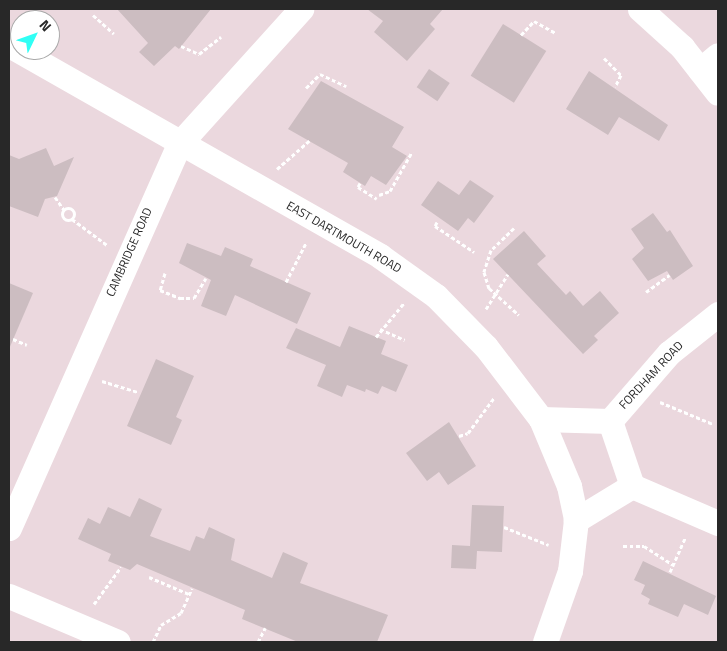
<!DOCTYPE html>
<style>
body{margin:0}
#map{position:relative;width:727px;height:651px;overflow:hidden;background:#ebd8de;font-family:"Titillium Web",sans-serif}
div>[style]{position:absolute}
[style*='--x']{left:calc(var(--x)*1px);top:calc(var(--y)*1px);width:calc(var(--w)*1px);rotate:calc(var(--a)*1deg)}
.building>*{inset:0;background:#ccbdc1;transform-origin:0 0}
.path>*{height:3px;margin-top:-1.5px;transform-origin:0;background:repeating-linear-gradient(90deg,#fff 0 4px,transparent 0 6.5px)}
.path>.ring{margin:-1.5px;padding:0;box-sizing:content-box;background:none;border:3px solid #fff;border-radius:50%}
.street>*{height:25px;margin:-12.5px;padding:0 12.5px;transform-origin:12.5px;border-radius:12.5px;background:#fff}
span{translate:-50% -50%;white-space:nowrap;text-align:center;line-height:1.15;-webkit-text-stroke:4px #fff;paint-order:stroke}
.street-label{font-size:12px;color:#282828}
.frame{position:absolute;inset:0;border:10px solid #282828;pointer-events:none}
.north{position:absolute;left:10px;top:10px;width:50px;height:50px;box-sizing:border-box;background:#fff;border:1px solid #a9a9a9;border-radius:50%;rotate:48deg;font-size:14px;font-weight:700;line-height:20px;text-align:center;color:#282828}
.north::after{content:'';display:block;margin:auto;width:18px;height:22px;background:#31fff5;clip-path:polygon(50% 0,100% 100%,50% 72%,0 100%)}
</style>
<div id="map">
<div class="building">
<i style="clip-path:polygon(117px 9px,211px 9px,179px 49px,175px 46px,154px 66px,139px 52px,148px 43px)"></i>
<i style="clip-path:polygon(367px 9px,443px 9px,430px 24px,435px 29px,407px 61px,374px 32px,383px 21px)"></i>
<i style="left:503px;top:24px;width:51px;height:61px;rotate:32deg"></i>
<i style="left:429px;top:69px;width:25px;height:22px;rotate:34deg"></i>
<i style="clip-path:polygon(589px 71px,668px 125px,659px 141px,619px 117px,608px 135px,566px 109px)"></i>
<i style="clip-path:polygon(321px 81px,404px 127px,392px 147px,407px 156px,386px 185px,371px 176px,365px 186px,343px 172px,348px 163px,288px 129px)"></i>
<i style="clip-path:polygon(46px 148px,54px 166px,74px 157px,57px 196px,45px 199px,38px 217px,9px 206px,9px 155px,19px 159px)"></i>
<i style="clip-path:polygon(470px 180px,494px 196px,474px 223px,468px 218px,458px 231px,421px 205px,438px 181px,459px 195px)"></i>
<i style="clip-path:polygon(653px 213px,667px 232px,670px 230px,693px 266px,673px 280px,667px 271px,648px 281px,632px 259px,644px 248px,631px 229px)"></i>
<i style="clip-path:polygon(524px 231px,546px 256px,537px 264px,566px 295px,570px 291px,583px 306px,600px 291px,619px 313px,594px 336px,598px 340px,583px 354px,493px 259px)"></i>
<i style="clip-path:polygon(187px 243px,221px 256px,225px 247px,253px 259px,250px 266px,311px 293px,297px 324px,235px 295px,226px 316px,201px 306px,211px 280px,179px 263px)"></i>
<i style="clip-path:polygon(9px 283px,33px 293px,9px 349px)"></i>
<i style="clip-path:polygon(349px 326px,386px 341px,381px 354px,408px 365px,396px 392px,382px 386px,378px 394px,366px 389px,365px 392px,347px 385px,342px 397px,317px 386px,326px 365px,286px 348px,296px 328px,340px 347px)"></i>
<i style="clip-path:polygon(156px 359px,194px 376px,176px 417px,182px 420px,171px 445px,127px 426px)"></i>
<i style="clip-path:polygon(449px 422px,476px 466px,448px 485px,439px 472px,427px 481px,406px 453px)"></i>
<i style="clip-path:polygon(139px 498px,162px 509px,150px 536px,190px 551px,196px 536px,204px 539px,209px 527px,235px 539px,231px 560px,272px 578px,283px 552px,308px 563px,300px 583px,388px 615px,377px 642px,298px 642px,242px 619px,245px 610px,137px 564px,130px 570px,108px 561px,111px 554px,78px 539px,88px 518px,100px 524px,108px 507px,130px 517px)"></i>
<i style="clip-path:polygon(472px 505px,504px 506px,502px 552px,477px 551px,476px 569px,451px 568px,452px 545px,470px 546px)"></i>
<i style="clip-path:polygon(643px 561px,716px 596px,708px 615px,684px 604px,678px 617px,648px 604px,650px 599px,641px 594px,645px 585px,634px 580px)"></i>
</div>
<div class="path">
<i style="--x:93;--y:15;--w:28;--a:42"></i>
<i style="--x:521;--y:35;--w:19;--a:-47"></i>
<i style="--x:534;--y:21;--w:25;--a:29"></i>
<i style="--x:181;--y:46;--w:20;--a:24"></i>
<i style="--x:199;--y:54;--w:28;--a:-38"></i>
<i style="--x:604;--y:58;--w:24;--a:45"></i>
<i style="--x:621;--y:75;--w:13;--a:117"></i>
<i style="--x:306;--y:88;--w:20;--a:-45"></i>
<i style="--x:320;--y:74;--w:29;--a:25"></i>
<i style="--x:277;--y:169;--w:43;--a:-41.2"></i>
<i style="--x:360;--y:183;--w:4;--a:117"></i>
<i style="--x:358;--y:187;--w:22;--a:32"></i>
<i style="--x:379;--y:195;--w:12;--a:-20"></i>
<i style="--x:390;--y:191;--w:45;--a:-60.6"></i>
<i style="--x:55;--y:197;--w:16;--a:55"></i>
<i class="ring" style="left:62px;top:208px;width:9px;height:9px"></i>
<i style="--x:72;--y:219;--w:44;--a:36.6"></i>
<i style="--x:437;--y:222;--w:4;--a:117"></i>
<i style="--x:435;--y:226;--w:47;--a:33.7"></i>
<i style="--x:514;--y:228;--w:32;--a:136"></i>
<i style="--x:491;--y:250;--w:23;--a:108"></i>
<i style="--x:484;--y:272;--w:17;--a:73"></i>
<i style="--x:489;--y:288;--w:40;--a:42"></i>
<i style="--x:165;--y:273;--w:18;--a:106"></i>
<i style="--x:160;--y:290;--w:22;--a:22"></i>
<i style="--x:180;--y:298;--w:14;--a:0"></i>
<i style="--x:194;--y:298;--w:23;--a:-59"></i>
<i style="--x:286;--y:282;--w:44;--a:-62.9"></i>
<i style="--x:646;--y:292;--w:29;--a:-36"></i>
<i style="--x:486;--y:309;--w:41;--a:-57.8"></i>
<i style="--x:380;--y:329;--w:27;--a:24"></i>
<i style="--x:376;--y:337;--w:44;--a:-50.5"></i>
<i style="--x:13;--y:339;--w:15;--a:23"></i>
<i style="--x:102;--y:381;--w:37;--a:17"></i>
<i style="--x:660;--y:402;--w:57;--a:22.5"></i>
<i style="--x:459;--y:436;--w:9;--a:-18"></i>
<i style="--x:468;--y:433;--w:44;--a:-53.4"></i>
<i style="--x:504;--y:527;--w:48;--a:21.8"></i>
<i style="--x:623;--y:546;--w:21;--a:0"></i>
<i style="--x:644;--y:546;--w:35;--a:33"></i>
<i style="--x:670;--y:572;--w:37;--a:-66"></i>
<i style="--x:149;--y:577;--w:43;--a:23"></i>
<i style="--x:94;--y:604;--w:46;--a:-53.9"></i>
<i style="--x:153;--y:642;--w:19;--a:-65"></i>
<i style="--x:161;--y:625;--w:23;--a:-31"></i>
<i style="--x:181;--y:613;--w:27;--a:-66"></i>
<i style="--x:258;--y:642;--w:16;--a:-63"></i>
</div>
<div class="street">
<i style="--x:640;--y:9;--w:57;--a:42.1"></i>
<i style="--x:682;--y:47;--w:58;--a:52"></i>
<i style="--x:9;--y:45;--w:427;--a:29.6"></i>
<i style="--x:380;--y:256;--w:69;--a:35.5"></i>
<i style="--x:436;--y:296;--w:71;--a:45.6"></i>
<i style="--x:486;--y:347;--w:91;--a:52.6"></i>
<i style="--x:541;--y:419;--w:73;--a:67.3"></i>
<i style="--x:569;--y:486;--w:35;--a:78"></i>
<i style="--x:576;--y:520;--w:51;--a:96.7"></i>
<i style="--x:570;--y:571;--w:75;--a:109.4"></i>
<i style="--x:700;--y:70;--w:23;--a:-40"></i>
<i style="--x:541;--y:419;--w:69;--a:1.7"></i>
<i style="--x:610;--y:421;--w:69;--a:71.3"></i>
<i style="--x:632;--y:486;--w:66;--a:148.7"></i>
<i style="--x:610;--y:421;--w:90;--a:-49.1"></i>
<i style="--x:669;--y:353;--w:63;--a:-38.5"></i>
<i style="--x:632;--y:486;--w:94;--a:23.3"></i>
<i style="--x:9;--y:528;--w:421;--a:-66.1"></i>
<i style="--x:180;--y:143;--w:181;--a:-47.9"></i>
<i style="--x:9;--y:596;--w:118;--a:22.9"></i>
</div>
<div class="street-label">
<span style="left:344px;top:237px;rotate:30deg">EAST DARTMOUTH ROAD</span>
<span style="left:129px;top:252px;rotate:-66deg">CAMBRIDGE ROAD</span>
<span style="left:651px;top:375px;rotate:-47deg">FORDHAM ROAD</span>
</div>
<div class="frame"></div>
<div class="north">N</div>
</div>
